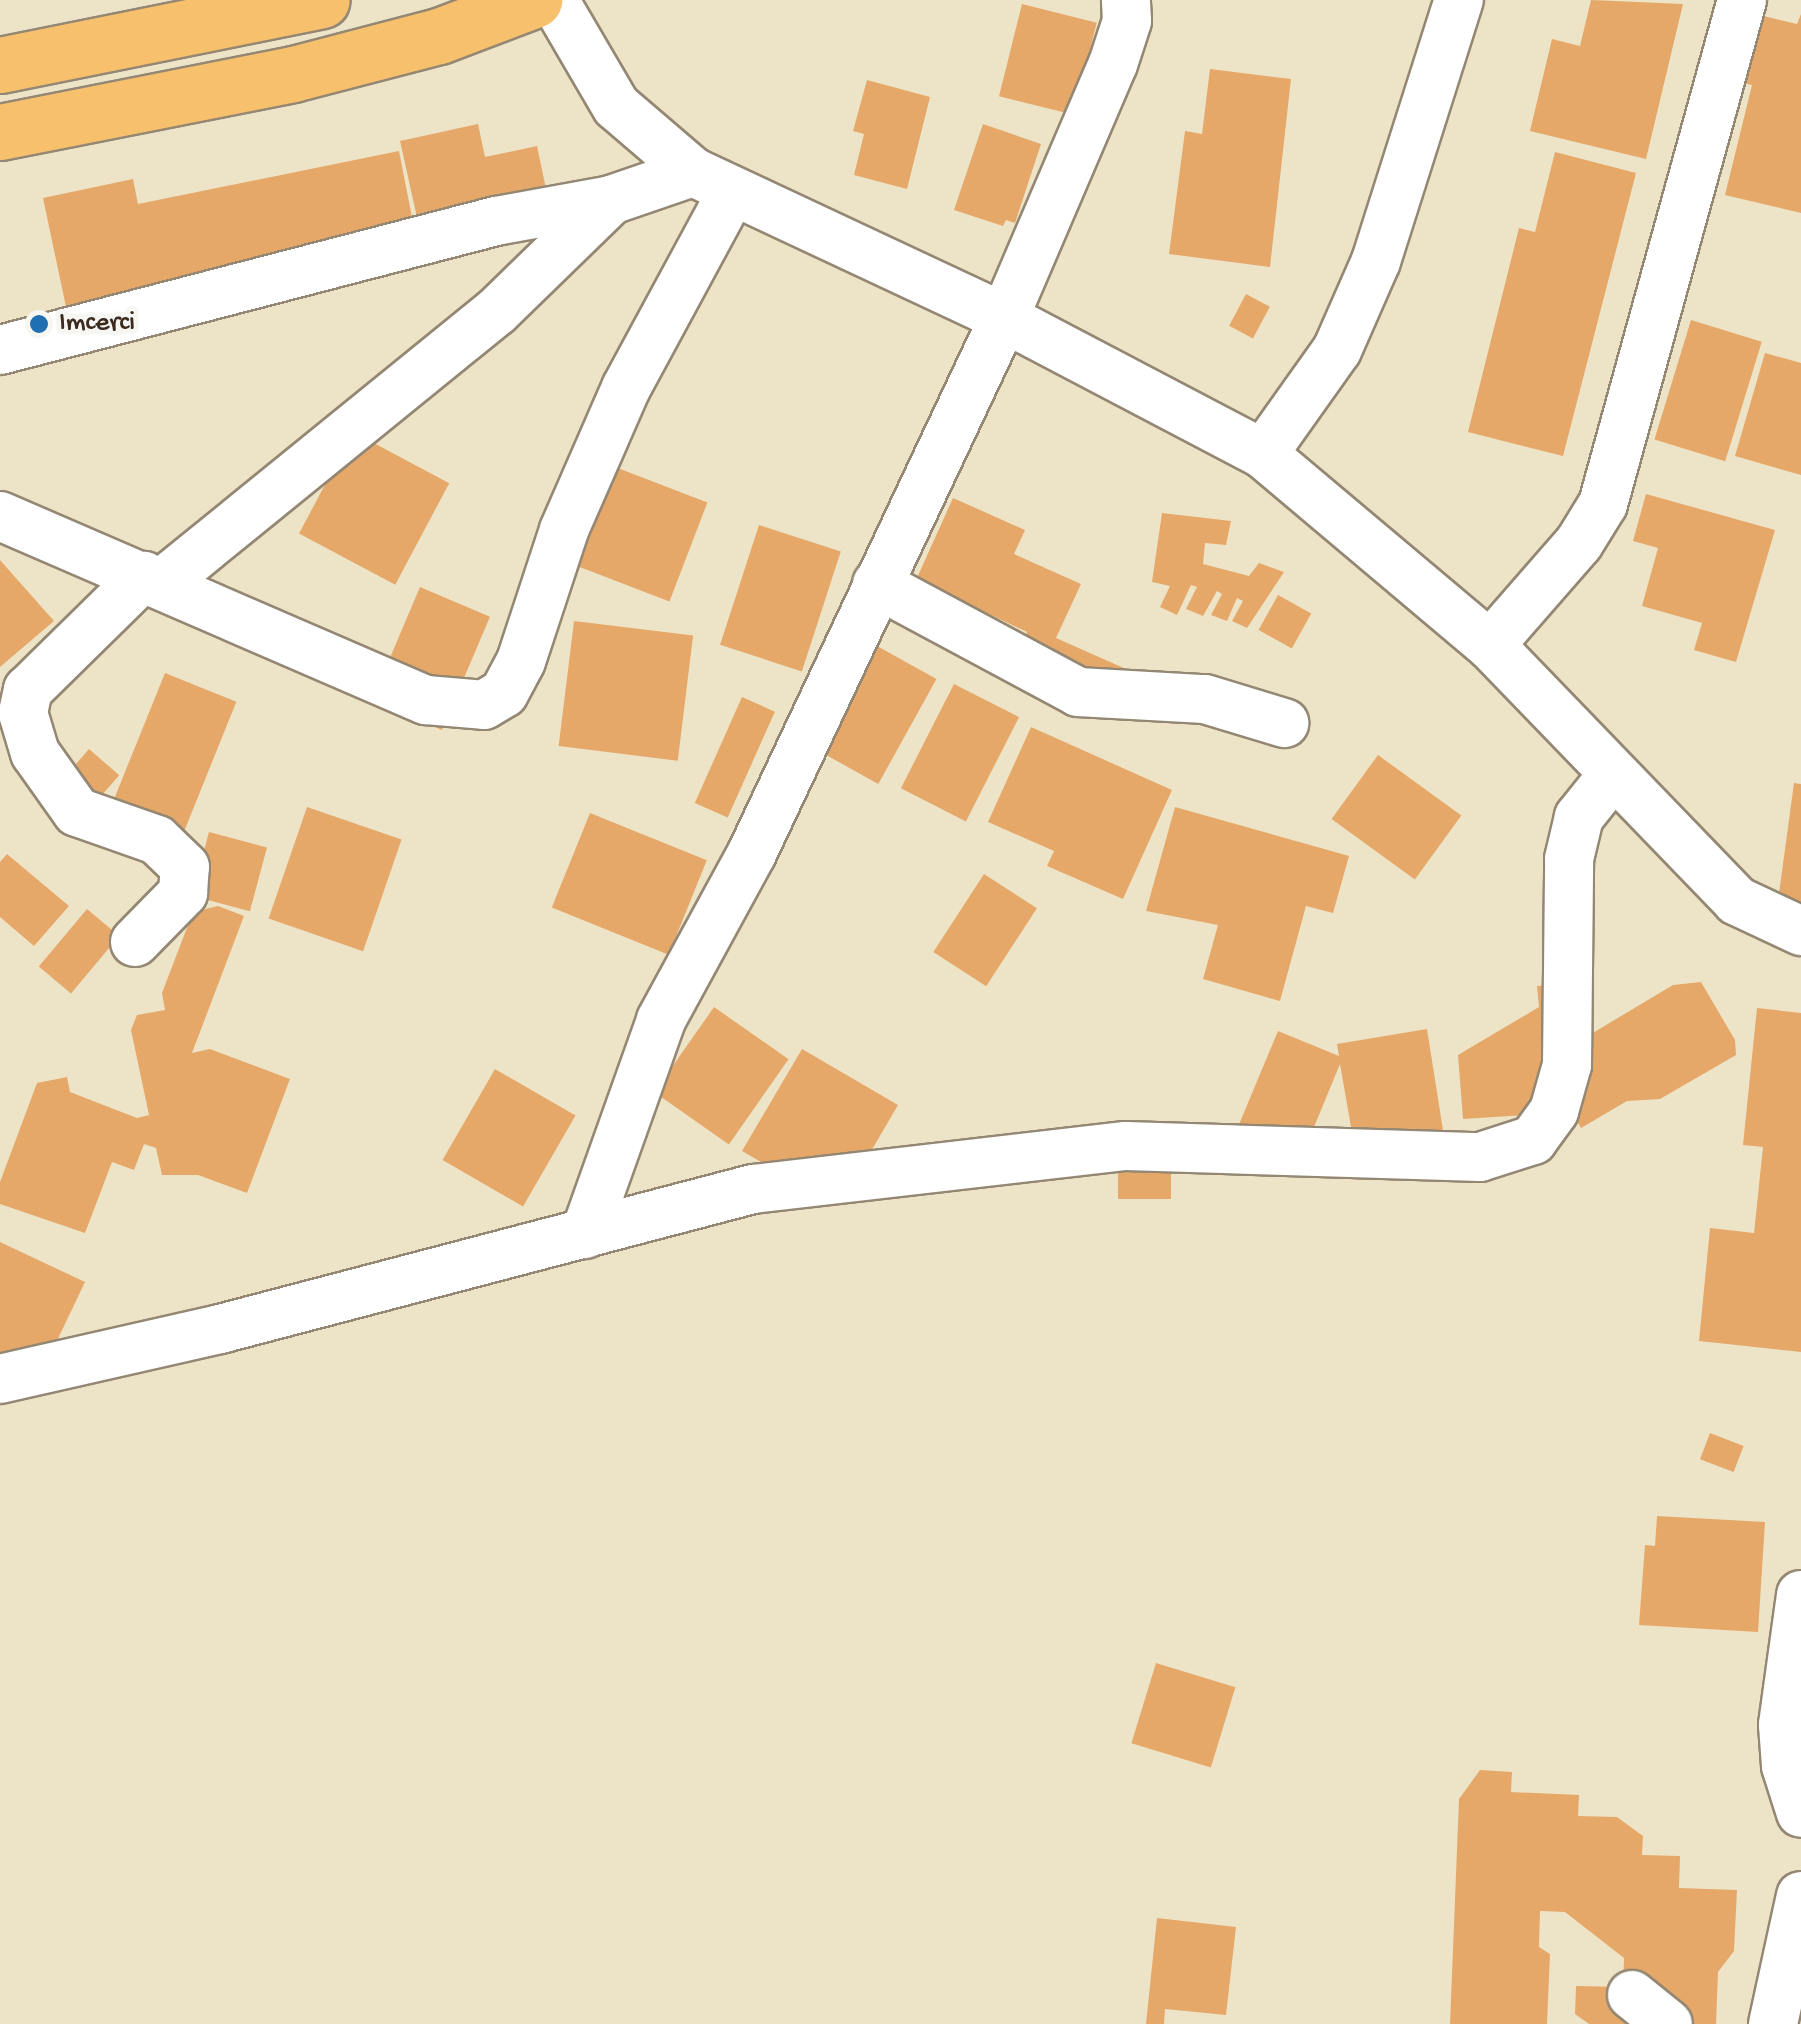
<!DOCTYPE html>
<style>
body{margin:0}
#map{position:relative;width:1801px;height:2024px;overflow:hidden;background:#ede4c8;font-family:"Gochi Hand",sans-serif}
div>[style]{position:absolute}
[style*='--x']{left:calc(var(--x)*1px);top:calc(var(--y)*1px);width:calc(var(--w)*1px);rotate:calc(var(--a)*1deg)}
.building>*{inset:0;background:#e5a869;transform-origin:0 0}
.roads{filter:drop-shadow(2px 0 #948773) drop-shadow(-2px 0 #948773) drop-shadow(0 2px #948773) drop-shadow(0 -2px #948773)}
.minor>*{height:48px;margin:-24px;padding:0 24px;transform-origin:24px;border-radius:24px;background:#fff}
.major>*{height:55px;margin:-27.5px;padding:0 27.5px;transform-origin:27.5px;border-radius:27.5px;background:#f7c06c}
.dots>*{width:28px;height:28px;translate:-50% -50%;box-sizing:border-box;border:5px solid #f6f6f2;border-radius:50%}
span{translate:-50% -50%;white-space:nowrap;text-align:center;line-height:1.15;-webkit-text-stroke:10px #f6f6f2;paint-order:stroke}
.poi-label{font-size:28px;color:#3b2a1e}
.left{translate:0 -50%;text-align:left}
</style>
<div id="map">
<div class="building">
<i style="clip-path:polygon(1591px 0,1683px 4px,1646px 159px,1530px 131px,1552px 39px,1580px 46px)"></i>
<i style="left:1022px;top:4px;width:77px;height:95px;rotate:14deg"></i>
<i style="clip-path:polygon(1755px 14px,1797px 24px,1801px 14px,1801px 213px,1725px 195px,1752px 85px,1738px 82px)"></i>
<i style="clip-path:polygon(1210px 69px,1291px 79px,1270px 267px,1169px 254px,1185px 131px,1202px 134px)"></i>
<i style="clip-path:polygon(867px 80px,930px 97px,907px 189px,854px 175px,864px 134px,853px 131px)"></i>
<i style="clip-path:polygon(478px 124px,485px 157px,537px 146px,549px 203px,420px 231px,400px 141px)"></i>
<i style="clip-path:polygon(983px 124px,1041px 144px,1015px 223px,1006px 220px,1003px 226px,954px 210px)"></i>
<i style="clip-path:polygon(399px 151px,420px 258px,70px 326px,43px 198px,133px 179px,138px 204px)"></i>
<i style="clip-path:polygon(1555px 152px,1636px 173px,1563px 456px,1468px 432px,1519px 228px,1535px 232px)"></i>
<i style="left:1246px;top:294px;width:27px;height:36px;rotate:28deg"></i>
<i style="left:1691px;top:320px;width:74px;height:125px;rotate:17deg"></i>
<i style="clip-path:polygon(1765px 353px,1801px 363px,1801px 475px,1735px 456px)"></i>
<i style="left:353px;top:432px;width:109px;height:115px;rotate:28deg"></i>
<i style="left:615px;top:467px;width:99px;height:106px;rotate:21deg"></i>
<i style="clip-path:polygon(1646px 494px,1775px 530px,1736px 662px,1694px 650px,1702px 623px,1642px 606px,1658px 548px,1633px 541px)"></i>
<i style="clip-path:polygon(953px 498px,1025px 530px,1014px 554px,1081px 584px,1056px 638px,1135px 673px,1012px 666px,1027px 632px,987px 613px,979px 631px,907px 600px)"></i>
<i style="clip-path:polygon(1162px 513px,1231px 521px,1226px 545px,1205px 543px,1203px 564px,1249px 576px,1259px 563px,1284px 572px,1247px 628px,1232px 621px,1243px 601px,1237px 598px,1227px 621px,1211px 615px,1222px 594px,1217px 591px,1203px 616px,1186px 609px,1197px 587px,1191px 585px,1177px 615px,1160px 607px,1170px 586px,1152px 582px)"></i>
<i style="left:759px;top:525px;width:86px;height:126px;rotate:18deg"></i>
<i style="clip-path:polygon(0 560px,54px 621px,0 667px)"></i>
<i style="left:420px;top:587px;width:76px;height:123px;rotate:23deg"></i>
<i style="left:1278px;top:595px;width:38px;height:40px;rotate:29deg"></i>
<i style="left:574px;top:621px;width:120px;height:126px;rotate:7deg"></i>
<i style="left:877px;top:646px;width:68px;height:120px;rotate:29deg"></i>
<i style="left:165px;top:673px;width:77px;height:156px;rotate:22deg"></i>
<i style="left:954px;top:684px;width:73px;height:117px;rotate:27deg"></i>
<i style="left:742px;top:697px;width:36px;height:116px;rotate:24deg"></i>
<i style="clip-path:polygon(1031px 727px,1172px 790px,1123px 899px,1047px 866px,1054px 851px,988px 822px)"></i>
<i style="left:89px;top:749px;width:40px;height:28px;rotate:41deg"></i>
<i style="left:1378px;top:755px;width:103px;height:79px;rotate:36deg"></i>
<i style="clip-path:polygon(1794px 783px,1801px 784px,1801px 912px,1777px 908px)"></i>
<i style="left:307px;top:807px;width:100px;height:118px;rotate:19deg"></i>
<i style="clip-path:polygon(1175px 807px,1349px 856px,1333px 913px,1306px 906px,1280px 1001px,1203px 979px,1218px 925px,1146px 911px)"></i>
<i style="left:590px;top:813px;width:126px;height:102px;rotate:22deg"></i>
<i style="left:209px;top:832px;width:60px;height:66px;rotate:15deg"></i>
<i style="clip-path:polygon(7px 854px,69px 906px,34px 946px,0 917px,0 862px)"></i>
<i style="left:984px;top:874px;width:63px;height:93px;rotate:33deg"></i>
<i style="clip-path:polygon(218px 906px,244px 916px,192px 1053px,210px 1049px,290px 1079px,247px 1193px,198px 1175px,162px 1175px,156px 1148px,144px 1144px,134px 1170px,112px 1162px,85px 1233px,0 1204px,0 1182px,37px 1083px,67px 1077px,70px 1092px,137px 1118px,149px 1115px,131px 1030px,137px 1015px,165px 1010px,162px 993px,193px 912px)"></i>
<i style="left:87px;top:909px;width:42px;height:75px;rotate:40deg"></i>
<i style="clip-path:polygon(1701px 982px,1735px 1040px,1736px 1055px,1660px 1099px,1627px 1101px,1581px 1128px,1565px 1100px,1541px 1114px,1463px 1119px,1458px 1055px,1539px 1007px,1537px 986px,1562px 984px,1591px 1034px,1673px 985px)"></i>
<i style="left:714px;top:1007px;width:91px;height:104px;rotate:35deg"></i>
<i style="clip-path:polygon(1757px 1008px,1801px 1013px,1801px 1352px,1699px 1341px,1710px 1228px,1754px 1233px,1763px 1147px,1743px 1145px)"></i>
<i style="clip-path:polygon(1427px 1029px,1443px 1130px,1354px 1144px,1340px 1064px,1300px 1161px,1235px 1134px,1278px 1031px,1339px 1056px,1337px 1044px)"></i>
<i style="clip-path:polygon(802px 1049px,898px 1105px,853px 1182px,802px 1186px,742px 1151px)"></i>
<i style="left:495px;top:1069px;width:93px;height:105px;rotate:30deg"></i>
<i style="left:1118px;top:1158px;width:53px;height:41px"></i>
<i style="clip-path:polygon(0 1242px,85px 1282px,33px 1391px,0 1376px)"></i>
<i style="left:1710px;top:1433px;width:36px;height:28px;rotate:21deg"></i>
<i style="clip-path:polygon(1657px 1516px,1765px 1522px,1758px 1632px,1639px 1625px,1645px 1545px,1655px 1546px)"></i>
<i style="left:1156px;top:1663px;width:83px;height:84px;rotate:17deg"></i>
<i style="clip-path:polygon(1480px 1770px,1512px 1772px,1511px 1792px,1579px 1795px,1578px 1816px,1617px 1817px,1643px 1836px,1642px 1855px,1680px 1856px,1679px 1888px,1737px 1890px,1734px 1951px,1718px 1972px,1716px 2024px,1589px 2024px,1575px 2014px,1576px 1986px,1623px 1987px,1624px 1958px,1565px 1912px,1540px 1911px,1539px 1947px,1550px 1954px,1547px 2024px,1450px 2024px,1459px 1799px)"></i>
<i style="clip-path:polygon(1157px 1918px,1236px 1927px,1226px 2015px,1165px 2009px,1164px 2024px,1146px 2024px)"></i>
</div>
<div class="roads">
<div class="minor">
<i style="--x:554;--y:0;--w:123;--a:59.7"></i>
<i style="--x:616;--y:106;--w:101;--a:40.6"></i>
<i style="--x:693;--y:172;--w:344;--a:25.1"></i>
<i style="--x:1004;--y:318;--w:293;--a:27.7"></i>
<i style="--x:1263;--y:454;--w:297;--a:40.1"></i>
<i style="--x:1490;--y:645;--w:356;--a:46"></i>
<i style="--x:1737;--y:901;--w:71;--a:25.1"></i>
<i style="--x:0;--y:350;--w:513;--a:-14.58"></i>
<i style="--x:496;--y:221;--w:117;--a:-10.3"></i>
<i style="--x:611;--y:200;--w:87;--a:-18.9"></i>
<i style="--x:1263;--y:454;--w:128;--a:-54.6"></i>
<i style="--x:1337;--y:350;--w:97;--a:-66.3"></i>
<i style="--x:1376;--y:261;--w:274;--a:-72.4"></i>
<i style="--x:0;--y:516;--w:464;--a:23.4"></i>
<i style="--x:426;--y:700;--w:58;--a:4.9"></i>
<i style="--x:484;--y:705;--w:23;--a:-31"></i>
<i style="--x:504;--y:693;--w:36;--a:-62"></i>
<i style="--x:521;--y:661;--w:138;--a:-71.8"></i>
<i style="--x:564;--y:530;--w:155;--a:-66.4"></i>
<i style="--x:626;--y:388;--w:223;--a:-61.6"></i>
<i style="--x:161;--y:584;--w:432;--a:-39.1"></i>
<i style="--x:496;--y:312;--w:161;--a:-44.2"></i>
<i style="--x:877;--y:584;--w:228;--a:28.2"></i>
<i style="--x:1078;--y:692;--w:127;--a:3.2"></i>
<i style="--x:1205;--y:699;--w:83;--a:16.9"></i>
<i style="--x:1490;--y:645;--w:135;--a:-48.9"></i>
<i style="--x:1579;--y:543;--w:46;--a:-58.4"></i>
<i style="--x:1603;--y:504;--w:523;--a:-74.58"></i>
<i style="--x:135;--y:942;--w:69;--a:-45.6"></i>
<i style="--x:183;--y:893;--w:26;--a:-86"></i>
<i style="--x:185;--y:867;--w:39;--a:-136"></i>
<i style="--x:157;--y:840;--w:85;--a:-160.7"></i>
<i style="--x:77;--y:812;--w:72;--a:-125.4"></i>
<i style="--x:35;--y:753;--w:42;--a:-106.7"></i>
<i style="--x:23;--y:713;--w:24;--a:-78"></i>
<i style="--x:28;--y:690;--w:163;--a:-44.5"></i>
<i style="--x:585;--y:1234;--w:227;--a:-70.4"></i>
<i style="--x:661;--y:1020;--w:190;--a:-61.4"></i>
<i style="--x:752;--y:853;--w:591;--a:-64.78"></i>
<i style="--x:1004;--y:318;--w:276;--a:-66.8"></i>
<i style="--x:1113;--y:64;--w:45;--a:-72"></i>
<i style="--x:1127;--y:21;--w:21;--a:-93"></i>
<i style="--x:0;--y:1379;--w:226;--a:-12.8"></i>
<i style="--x:220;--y:1329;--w:551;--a:-14.72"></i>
<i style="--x:753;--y:1189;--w:375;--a:-6.6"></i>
<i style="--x:1126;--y:1146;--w:354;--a:1.8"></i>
<i style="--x:1480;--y:1157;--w:56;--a:-17.8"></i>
<i style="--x:1533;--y:1140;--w:36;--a:-54"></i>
<i style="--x:1554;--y:1111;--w:48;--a:-74.2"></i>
<i style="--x:1567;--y:1065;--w:206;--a:-89.4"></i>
<i style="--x:1569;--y:859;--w:43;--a:-76.6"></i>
<i style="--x:1579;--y:817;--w:51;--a:-51.3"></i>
<i style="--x:1801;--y:1595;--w:131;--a:97.9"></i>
<i style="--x:1783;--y:1725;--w:41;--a:85.8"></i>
<i style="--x:1786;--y:1766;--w:49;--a:72.3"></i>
<i style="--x:1632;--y:1995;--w:46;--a:38.9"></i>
<i style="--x:1773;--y:2024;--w:131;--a:-77.7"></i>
</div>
<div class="major">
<i style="--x:0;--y:65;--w:328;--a:-11.4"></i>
<i style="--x:0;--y:132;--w:299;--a:-11.2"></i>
<i style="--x:293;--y:74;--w:151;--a:-14.6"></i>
<i style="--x:439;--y:36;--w:102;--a:-20.8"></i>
</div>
</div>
<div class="dots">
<i style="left:39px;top:324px;background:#1f6fb2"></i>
</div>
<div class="poi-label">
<span class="left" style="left:59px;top:324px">Imcerci</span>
</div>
</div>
